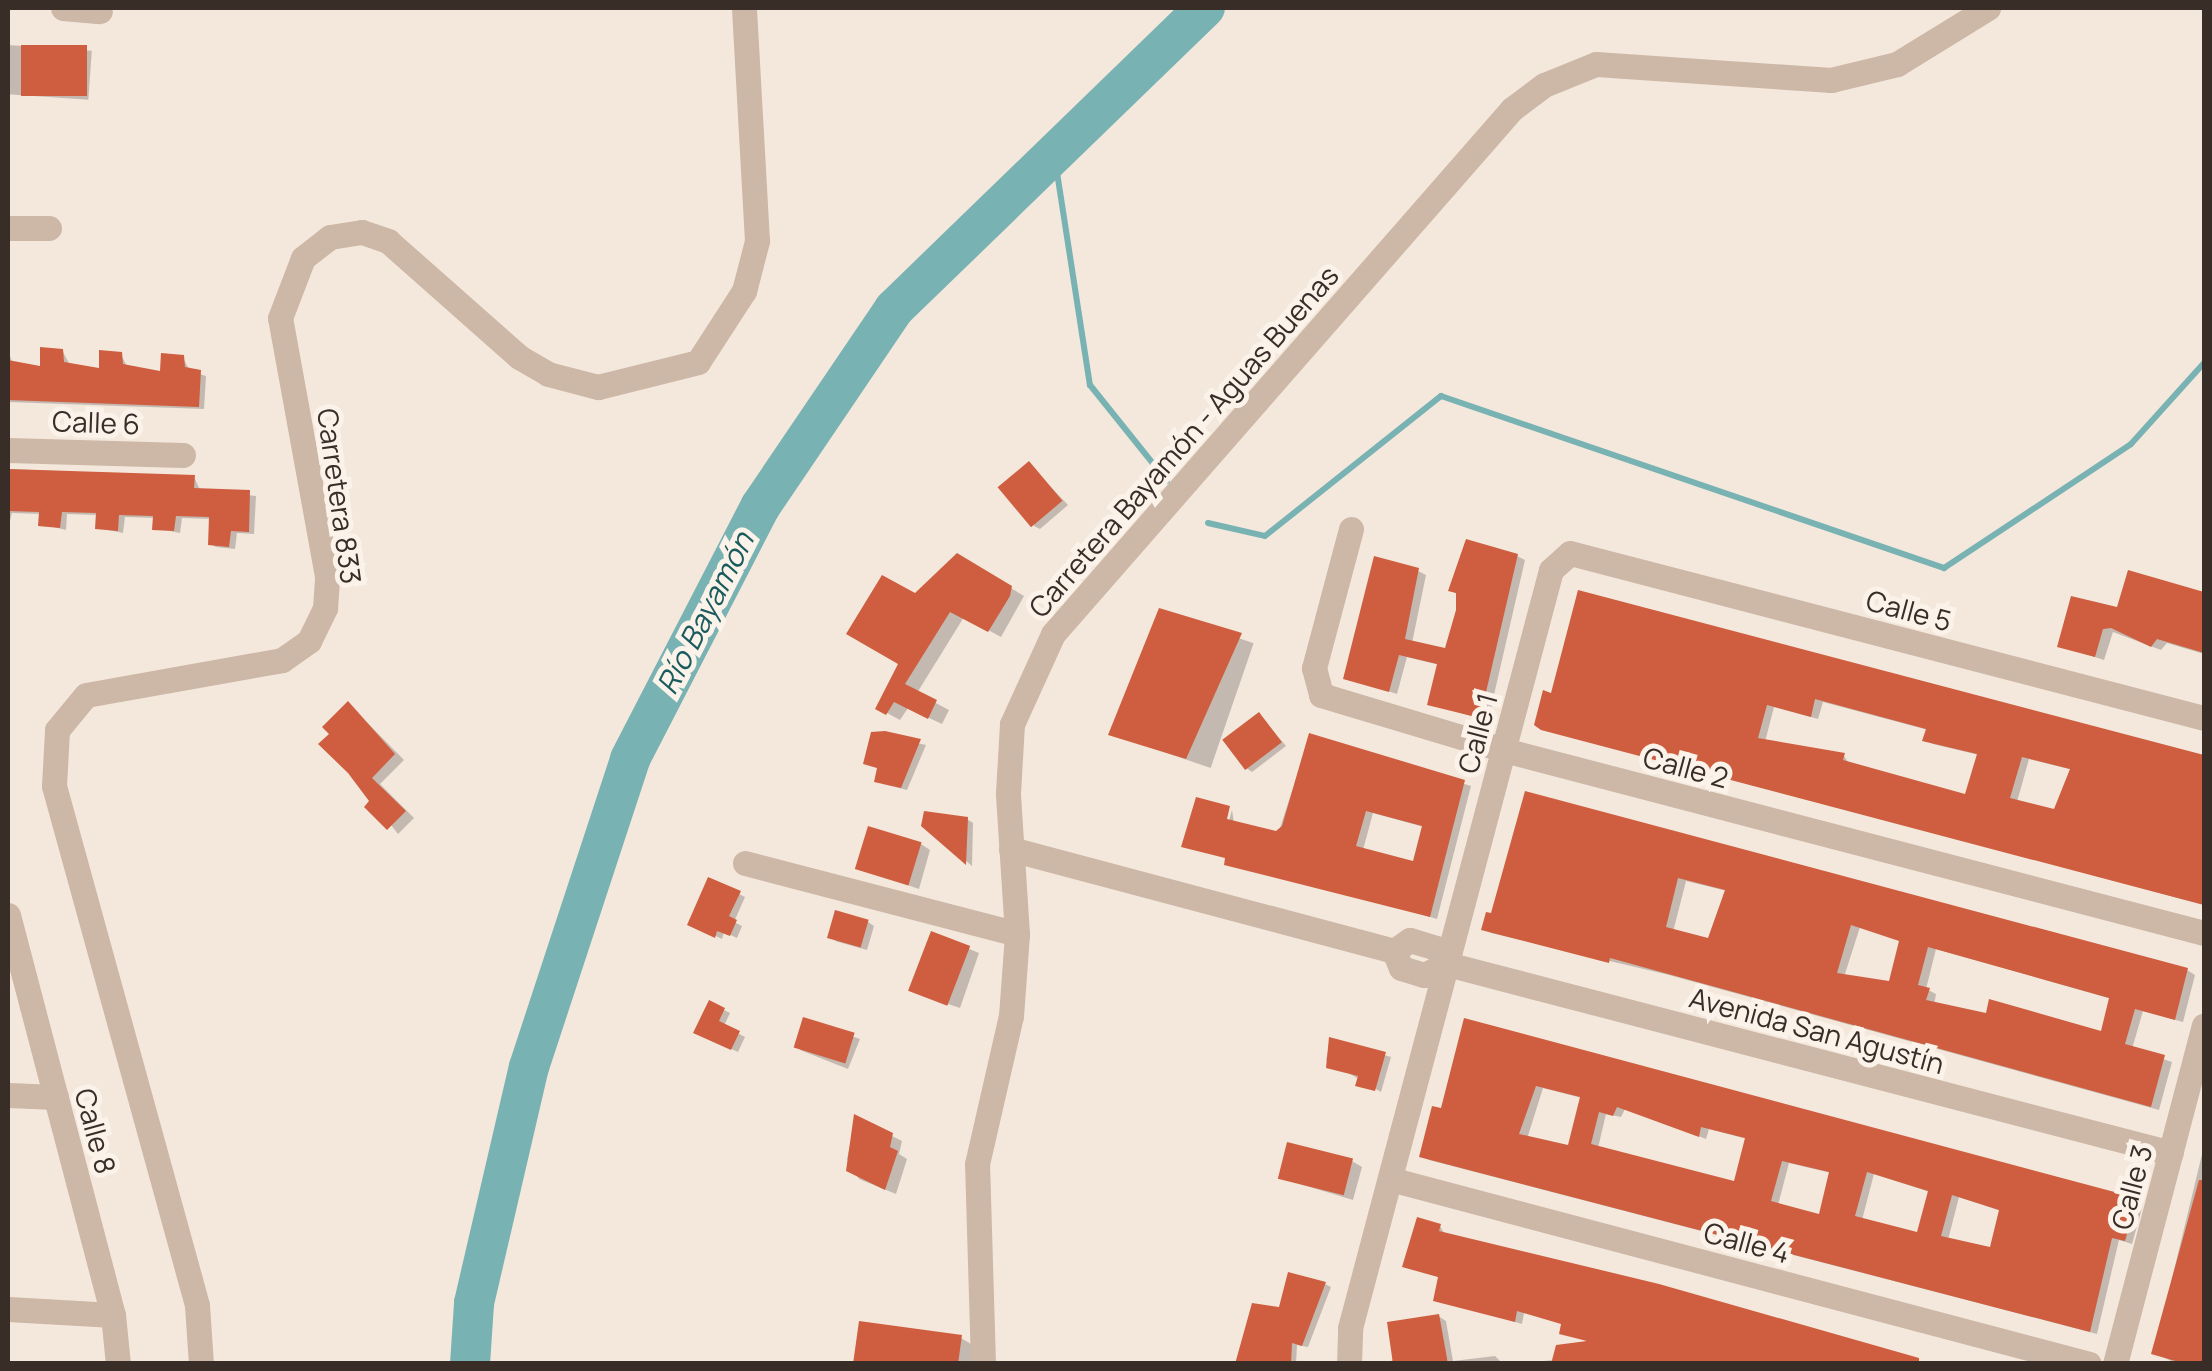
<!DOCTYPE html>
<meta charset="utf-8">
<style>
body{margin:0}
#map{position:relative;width:2212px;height:1371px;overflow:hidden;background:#f4e8dc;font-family:Manrope,sans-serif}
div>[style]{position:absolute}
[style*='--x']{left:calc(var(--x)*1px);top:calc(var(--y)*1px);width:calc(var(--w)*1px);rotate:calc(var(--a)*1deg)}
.shadow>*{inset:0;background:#0003;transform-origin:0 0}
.stream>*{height:6px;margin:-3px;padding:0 3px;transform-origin:3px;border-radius:3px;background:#79b2b3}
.river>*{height:40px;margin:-20px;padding:0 20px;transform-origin:20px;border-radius:20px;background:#79b2b3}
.building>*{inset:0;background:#ce5e3f;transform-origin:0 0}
.minor>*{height:25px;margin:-12.5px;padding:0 12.5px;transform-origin:12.5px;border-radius:12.5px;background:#cdb7a7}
span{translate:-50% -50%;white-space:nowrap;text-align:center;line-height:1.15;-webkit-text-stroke:10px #fbf2e9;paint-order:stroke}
.street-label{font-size:28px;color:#392d28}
.water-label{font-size:30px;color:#1a5b5e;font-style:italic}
.frame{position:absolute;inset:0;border:10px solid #392d28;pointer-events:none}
</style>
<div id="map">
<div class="shadow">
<i style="left:8px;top:45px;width:84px;height:49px;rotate:4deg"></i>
<i style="clip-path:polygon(8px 351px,13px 364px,43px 369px,63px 352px,70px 365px,101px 370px,121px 355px,128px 368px,163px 374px,183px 358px,190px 371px,206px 376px,204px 409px,8px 402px)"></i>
<i style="clip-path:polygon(1029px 464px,1068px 505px,1040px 529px,1034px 526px)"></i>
<i style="clip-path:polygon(8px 469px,194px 477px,200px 490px,256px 496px,254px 534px,237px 533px,235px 549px,216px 547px,210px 544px,211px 519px,182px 518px,180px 533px,155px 528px,155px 518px,125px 517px,123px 533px,98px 528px,98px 515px,67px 514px,66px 530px,41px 524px,41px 514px,12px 513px,8px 528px)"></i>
<i style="clip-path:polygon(958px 556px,1024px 596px,1001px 637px,964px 617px,917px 693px,949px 710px,942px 724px,908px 708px,900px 720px,878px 708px,901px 663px,915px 596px)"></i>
<i style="clip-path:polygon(1517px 556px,1525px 560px,1488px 721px,1430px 704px,1440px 665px,1407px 657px,1397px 694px,1346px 678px,1418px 571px,1426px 575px,1412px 643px,1447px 651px,1458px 610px,1458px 595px,1451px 590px)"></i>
<i style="clip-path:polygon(2129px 573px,2204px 595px,2204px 654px,2167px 643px,2161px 650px,2113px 632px,2104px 660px,2060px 646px,2119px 610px)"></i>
<i style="clip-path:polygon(evenodd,1580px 593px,2204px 758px,2204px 905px,1544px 728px,1580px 593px,1823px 702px,1928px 730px,1925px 740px,1933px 744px,1979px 755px,1967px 797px,1850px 765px,1844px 756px,1765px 742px,1774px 707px,1818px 719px,1823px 702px,1580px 593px,2029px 759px,2073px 770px,2056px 812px,2017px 802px,2029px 759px)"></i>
<i style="left:1160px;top:611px;width:99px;height:132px;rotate:19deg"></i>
<i style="clip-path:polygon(349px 704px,404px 760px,380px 784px,414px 818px,398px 834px,350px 772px,332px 734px)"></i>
<i style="clip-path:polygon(1260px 715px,1286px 746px,1252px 772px,1246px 768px)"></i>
<i style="clip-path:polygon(873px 734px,926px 745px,907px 790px,883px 784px,880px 769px,866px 763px)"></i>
<i style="clip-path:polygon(evenodd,1310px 736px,1471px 786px,1437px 919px,1184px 845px,1197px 800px,1226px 831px,1232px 810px,1234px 823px,1278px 834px,1310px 736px,1373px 813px,1424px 827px,1415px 864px,1363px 850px,1373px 813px)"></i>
<i style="clip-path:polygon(evenodd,1527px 794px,2187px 970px,2195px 975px,2183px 1022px,2143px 1011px,2132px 1049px,2172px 1062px,2159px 1110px,1669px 975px,1491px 933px,1484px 929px,1493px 917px,1527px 794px,1686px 881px,1727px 891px,1710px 941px,1673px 932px,1686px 881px,1527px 794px,1860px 927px,1902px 941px,1891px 983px,1844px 977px,1860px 927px,1527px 794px,1936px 949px,2112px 999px,2103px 1034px,1934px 1005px,1936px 994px,1926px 989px,1936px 949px)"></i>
<i style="clip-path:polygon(967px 819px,973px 823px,972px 866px,924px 825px)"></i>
<i style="clip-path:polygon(921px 844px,930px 850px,919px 889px,858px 868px)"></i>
<i style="clip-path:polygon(739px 894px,745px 897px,734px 922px,742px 926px,737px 938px,724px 932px,722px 939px,690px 924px)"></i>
<i style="clip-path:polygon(868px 922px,874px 926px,867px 950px,835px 941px)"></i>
<i style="clip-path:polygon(933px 934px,979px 953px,960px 1008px,924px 996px)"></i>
<i style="clip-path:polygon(710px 1003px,730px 1013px,724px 1026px,745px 1037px,738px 1052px,703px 1036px)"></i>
<i style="clip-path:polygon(805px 1020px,860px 1039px,848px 1069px,800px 1050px)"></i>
<i style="clip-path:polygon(evenodd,1466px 1021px,2136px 1200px,2143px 1205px,2132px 1244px,2119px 1240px,2097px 1334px,1429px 1160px,1422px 1156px,1443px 1111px,1466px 1021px,1543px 1088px,1582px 1098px,1570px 1148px,1527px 1139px,1543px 1088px,1466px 1021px,1625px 1109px,1706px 1139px,1709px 1129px,1747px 1139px,1736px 1184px,1598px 1148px,1606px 1114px,1621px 1117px,1625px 1109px,1466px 1021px,1789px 1163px,1831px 1173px,1820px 1217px,1778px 1205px,1789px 1163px,1466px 1021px,1874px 1174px,1930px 1192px,1919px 1236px,1862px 1220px,1874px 1174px,1466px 1021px,1959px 1197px,2001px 1211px,1991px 1250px,1948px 1240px,1959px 1197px)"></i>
<i style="clip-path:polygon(1331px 1040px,1391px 1057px,1381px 1092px,1326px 1060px)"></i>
<i style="clip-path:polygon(856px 1118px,902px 1141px,899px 1154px,907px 1159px,896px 1194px,859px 1179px,847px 1159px)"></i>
<i style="clip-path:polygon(2204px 1146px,2204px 1364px,2178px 1364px,2154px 1353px)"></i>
<i style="clip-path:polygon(1352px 1161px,1362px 1167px,1353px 1200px,1280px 1178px)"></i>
<i style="clip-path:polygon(1440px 1226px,1445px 1235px,1930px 1364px,1509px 1364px,1554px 1360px,1592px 1343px,1562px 1332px,1564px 1324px,1524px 1313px,1522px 1324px,1436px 1299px,1441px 1278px,1405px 1266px)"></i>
<i style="clip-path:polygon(1325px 1284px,1331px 1287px,1308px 1347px,1297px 1345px,1296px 1364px,1244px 1364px,1281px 1310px)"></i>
<i style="clip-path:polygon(1438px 1316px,1446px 1321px,1453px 1361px,1495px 1356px,1503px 1364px,1388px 1364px)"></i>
<i style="clip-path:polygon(961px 1338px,971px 1344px,971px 1364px,859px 1364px)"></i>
</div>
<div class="stream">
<i style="--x:1054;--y:153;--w:235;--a:81.2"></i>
<i style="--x:1090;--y:385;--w:123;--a:51.3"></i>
<i style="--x:1208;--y:523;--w:58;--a:12.8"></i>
<i style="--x:1265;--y:536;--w:225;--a:-38.5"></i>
<i style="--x:1441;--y:396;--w:532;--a:18.88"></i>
<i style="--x:1944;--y:568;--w:224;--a:-33.5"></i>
<i style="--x:2131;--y:444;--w:109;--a:-48"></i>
</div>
<div class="river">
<i style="--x:470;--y:1364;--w:61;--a:-86.2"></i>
<i style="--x:474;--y:1303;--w:242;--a:-76.9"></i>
<i style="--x:529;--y:1067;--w:324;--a:-71.8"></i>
<i style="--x:630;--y:759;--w:284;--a:-62.7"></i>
<i style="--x:760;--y:507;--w:239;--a:-55.9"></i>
<i style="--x:894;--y:309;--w:433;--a:-44.1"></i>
</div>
<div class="building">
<i style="left:21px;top:45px;width:66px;height:51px"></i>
<i style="clip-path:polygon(40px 347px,63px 349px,64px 362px,99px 368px,99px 350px,122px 352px,123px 364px,160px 371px,161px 353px,184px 355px,185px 367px,201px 370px,199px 407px,8px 400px,8px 360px,40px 366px)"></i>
<i style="left:1029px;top:461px;width:52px;height:41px;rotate:50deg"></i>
<i style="clip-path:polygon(8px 469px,195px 475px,194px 488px,250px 490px,249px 532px,231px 531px,229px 547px,208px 545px,209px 517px,176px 516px,174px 531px,152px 530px,153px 516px,119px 515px,118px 531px,95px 529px,96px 513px,62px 512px,60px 528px,38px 526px,39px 512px,8px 511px)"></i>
<i style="clip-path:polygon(1466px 539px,1518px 554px,1480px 718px,1427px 705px,1437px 664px,1399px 655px,1389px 692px,1343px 679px,1374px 556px,1419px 568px,1405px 639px,1445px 648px,1456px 610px,1456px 593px,1448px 591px)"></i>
<i style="clip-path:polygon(957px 553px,1012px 586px,1010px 596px,988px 632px,950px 612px,905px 684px,937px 700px,928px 719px,894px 702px,886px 715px,875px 709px,898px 664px,846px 634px,882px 575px,915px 593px)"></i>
<i style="clip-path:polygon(2128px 570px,2204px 592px,2204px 653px,2157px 639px,2151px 647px,2111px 628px,2103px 629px,2095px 657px,2057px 647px,2071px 596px,2117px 607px)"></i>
<i style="clip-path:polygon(evenodd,1578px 590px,2204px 755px,2204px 905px,1541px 730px,1534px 725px,1543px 690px,1551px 693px,1578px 590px,1815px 699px,1926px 729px,1922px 741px,1977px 754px,1965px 794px,1843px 760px,1845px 753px,1758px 738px,1767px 705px,1811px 717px,1815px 699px,1578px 590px,2022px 757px,2070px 769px,2054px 809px,2010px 798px,2022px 757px)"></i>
<i style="clip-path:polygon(1159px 608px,1242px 633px,1186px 759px,1108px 735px)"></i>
<i style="clip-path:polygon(348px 701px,395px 754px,372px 778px,406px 811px,387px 830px,364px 807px,369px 801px,348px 773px,318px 744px,329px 734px,322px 727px)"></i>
<i style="left:1259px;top:712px;width:38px;height:46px;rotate:53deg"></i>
<i style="clip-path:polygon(885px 731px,921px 739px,901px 788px,874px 782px,877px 768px,863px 764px,871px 732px)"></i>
<i style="clip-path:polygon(evenodd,1309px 733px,1465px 780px,1430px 917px,1224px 865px,1225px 858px,1181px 847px,1196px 797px,1230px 806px,1227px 819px,1276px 831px,1282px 826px,1309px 733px,1366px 811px,1422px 826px,1413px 861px,1356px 846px,1366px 811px)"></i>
<i style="clip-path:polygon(evenodd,1525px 791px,2188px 968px,2175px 1020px,2135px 1009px,2125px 1044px,2165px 1055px,2151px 1107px,1610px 958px,1609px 963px,1481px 930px,1486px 912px,1491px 913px,1525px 791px,1678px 878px,1725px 890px,1708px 938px,1666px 927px,1678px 878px,1525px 791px,1851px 925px,1899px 941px,1889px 981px,1837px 973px,1851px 925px,1525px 791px,1928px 947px,2109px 998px,2101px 1031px,1989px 999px,1986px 1013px,1926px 1000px,1930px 988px,1918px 985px,1928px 947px)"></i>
<i style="clip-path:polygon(924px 811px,968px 817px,966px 865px,921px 826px)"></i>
<i style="left:868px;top:826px;width:56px;height:45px;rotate:17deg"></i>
<i style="clip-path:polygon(708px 877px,741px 891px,729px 916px,737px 920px,730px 936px,717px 931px,715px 938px,687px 925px)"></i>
<i style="left:835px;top:910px;width:35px;height:29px;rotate:16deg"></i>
<i style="left:931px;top:931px;width:42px;height:64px;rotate:21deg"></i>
<i style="clip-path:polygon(709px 1000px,725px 1008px,719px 1021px,740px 1031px,731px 1050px,693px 1033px)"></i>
<i style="left:803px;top:1017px;width:54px;height:32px;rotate:17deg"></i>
<i style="clip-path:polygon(evenodd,1464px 1018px,2137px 1198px,2125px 1241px,2112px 1238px,2090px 1332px,1419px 1157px,1432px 1106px,1441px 1108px,1464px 1018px,1536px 1086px,1580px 1097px,1568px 1145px,1519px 1134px,1536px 1086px,1464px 1018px,1617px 1107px,1699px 1137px,1701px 1127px,1745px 1138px,1734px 1181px,1591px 1144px,1599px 1112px,1613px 1116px,1617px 1107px,1464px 1018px,1782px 1161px,1829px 1172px,1819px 1214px,1771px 1201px,1782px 1161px,1464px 1018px,1867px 1172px,1928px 1191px,1917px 1232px,1855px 1216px,1867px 1172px,1464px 1018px,1952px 1195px,1999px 1210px,1990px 1247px,1941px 1236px,1952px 1195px)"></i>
<i style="clip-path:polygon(1329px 1037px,1386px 1052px,1375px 1091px,1355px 1086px,1358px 1076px,1326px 1068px)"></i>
<i style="clip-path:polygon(854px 1114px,893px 1133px,890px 1147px,898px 1151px,885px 1190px,846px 1171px)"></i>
<i style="left:1287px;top:1142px;width:68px;height:38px;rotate:14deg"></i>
<i style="clip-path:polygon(2199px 1180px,2204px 1180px,2204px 1364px,2186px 1364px,2151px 1354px)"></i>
<i style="clip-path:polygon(1417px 1217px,1441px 1224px,1439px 1231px,1659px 1284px,1919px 1358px,1919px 1364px,1551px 1364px,1556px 1345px,1587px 1341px,1559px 1334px,1561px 1324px,1517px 1311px,1515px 1322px,1433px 1301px,1438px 1277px,1402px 1267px)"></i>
<i style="clip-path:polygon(1288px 1272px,1326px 1282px,1302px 1346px,1292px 1343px,1291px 1364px,1235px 1364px,1252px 1303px,1279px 1307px)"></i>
<i style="clip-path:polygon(1439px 1314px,1448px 1364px,1393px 1364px,1387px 1322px)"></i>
<i style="clip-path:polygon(859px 1321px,962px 1335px,958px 1364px,853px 1364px)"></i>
</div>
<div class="minor">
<i style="--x:63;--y:8;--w:37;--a:5"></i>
<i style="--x:8;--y:228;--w:41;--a:0"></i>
<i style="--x:8;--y:450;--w:175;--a:1.6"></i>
<i style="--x:1351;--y:529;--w:144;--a:104.9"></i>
<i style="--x:1314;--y:668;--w:28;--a:75"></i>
<i style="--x:1321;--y:695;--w:191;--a:16.7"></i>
<i style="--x:1504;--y:750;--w:724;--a:14.65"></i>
<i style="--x:1011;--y:849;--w:396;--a:14.9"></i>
<i style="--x:1394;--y:951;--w:19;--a:-35"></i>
<i style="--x:1410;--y:940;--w:27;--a:17"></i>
<i style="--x:1436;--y:948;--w:19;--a:55"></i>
<i style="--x:745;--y:863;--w:281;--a:14.6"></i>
<i style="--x:8;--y:915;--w:414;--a:75.3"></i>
<i style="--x:113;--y:1315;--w:49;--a:84.2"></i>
<i style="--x:1394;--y:951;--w:18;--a:68"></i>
<i style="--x:1401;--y:968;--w:24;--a:17"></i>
<i style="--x:1424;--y:975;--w:25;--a:-26"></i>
<i style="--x:1447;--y:964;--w:748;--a:14.63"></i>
<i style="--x:8;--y:1095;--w:48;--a:2.4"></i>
<i style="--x:1390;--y:1179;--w:723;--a:14.82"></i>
<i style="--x:8;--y:1309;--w:105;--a:3.3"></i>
<i style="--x:201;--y:1364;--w:59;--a:-93.9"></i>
<i style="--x:197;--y:1305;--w:538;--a:-105.4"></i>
<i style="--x:54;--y:786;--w:56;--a:-86.9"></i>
<i style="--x:57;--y:730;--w:45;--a:-50.4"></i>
<i style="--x:86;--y:695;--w:199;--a:-10.1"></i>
<i style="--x:282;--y:660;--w:33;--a:-35"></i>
<i style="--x:309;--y:641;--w:37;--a:-64"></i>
<i style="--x:325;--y:608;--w:32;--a:-86"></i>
<i style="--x:327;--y:576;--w:262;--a:-100.3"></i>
<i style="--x:280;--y:318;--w:64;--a:-69"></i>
<i style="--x:303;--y:258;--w:34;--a:-38"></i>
<i style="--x:330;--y:237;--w:32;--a:-9"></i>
<i style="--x:362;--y:232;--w:28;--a:19"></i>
<i style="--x:388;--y:241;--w:175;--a:41.5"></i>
<i style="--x:519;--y:357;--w:34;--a:30"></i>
<i style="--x:548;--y:374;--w:52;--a:14.6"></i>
<i style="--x:598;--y:387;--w:103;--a:-14"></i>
<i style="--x:698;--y:362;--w:85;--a:-57.1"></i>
<i style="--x:744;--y:291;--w:52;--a:-75.4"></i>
<i style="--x:757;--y:241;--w:233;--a:-93.2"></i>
<i style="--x:983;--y:1364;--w:200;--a:-91.7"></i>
<i style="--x:977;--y:1164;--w:152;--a:-77.1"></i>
<i style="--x:1011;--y:1016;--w:82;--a:-85.8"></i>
<i style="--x:1017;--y:934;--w:141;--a:-93.7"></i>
<i style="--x:1008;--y:793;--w:69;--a:-86.7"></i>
<i style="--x:1012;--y:724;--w:99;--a:-65.5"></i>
<i style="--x:1053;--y:634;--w:697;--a:-48.84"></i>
<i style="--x:1512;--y:109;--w:40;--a:-37"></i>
<i style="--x:1544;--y:85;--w:56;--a:-22"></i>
<i style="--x:1596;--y:64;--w:236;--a:3.9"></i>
<i style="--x:1831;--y:80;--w:68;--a:-13.6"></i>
<i style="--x:1897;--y:64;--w:107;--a:-31.6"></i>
<i style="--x:1349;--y:1364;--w:36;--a:-88"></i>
<i style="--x:1350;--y:1328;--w:784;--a:-75.15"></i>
<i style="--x:1551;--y:570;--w:25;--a:-42"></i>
<i style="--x:1570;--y:553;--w:655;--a:14.59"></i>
<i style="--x:2115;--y:1364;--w:350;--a:-75.3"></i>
</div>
<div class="street-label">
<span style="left:96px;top:422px;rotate:2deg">Calle 6</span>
<span style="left:1183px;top:441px;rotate:-49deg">Carretera Bayamón - Aguas Buenas</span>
<span style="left:340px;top:496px;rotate:82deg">Carretera 833</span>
<span style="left:1909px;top:610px;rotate:15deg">Calle 5</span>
<span style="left:1477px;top:733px;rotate:-75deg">Calle 1</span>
<span style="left:1686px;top:767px;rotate:15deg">Calle 2</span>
<span style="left:1817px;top:1030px;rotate:15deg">Avenida San Agustín</span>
<span style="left:96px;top:1131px;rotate:75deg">Calle 8</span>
<span style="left:2131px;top:1187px;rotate:-75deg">Calle 3</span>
<span style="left:1747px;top:1242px;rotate:15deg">Calle 4</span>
</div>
<div class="water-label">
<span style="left:705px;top:613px;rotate:-63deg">Río Bayamón</span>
</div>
<div class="frame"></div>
</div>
